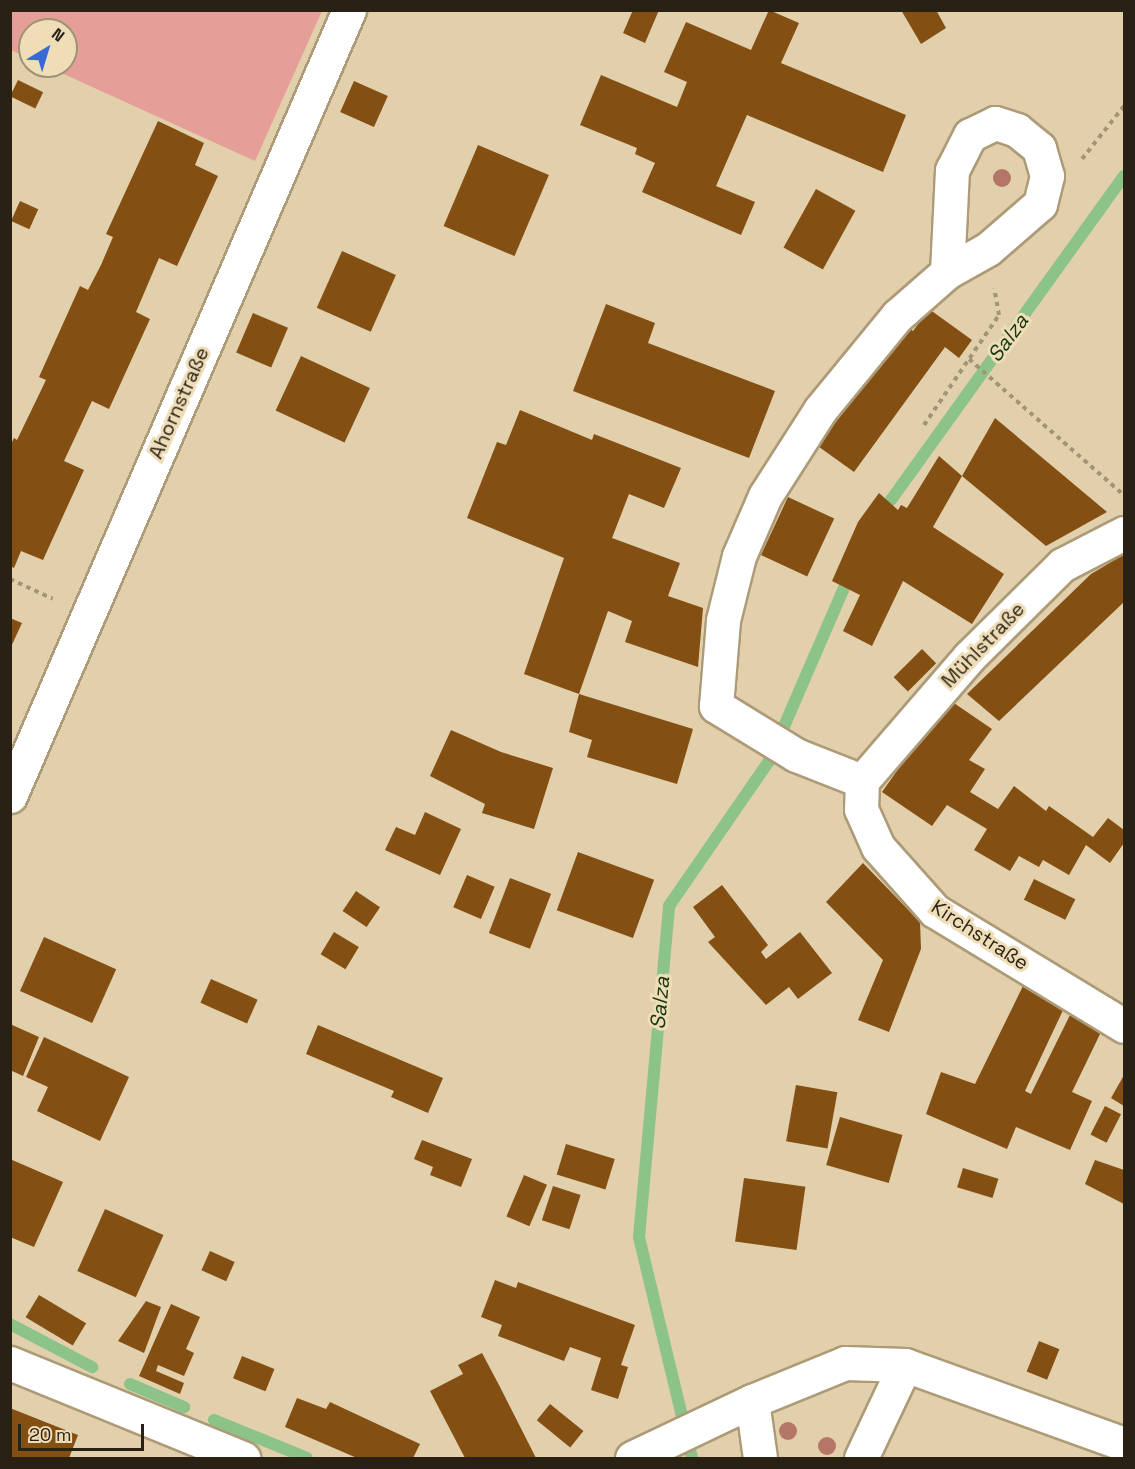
<!DOCTYPE html>
<meta charset="utf-8">
<style>
body{margin:0}
#map{position:relative;width:1135px;height:1469px;overflow:hidden;background:#e2cfab;font-family:"Space Grotesk",sans-serif}
div>[style]{position:absolute}
[style*='--x']{left:calc(var(--x)*1px);top:calc(var(--y)*1px);width:calc(var(--w)*1px);rotate:calc(var(--a)*1deg)}
.green>*{inset:0;background:#e69e99}
.stream>*{height:12px;margin:-6px;padding:0 6px;transform-origin:6px;border-radius:6px;background:#8bc389}
.building>*{inset:0;background:#844f13;transform-origin:0 0}
.path>*{height:4px;margin-top:-2px;transform-origin:0;background:repeating-linear-gradient(90deg,#a39477 0 4.5px,transparent 0 9px)}
.roads{filter:drop-shadow(2px 0 #ad9b78) drop-shadow(-2px 0 #ad9b78) drop-shadow(0 2px #ad9b78) drop-shadow(0 -2px #ad9b78)}
.minor>*{height:33px;margin:-16.5px;padding:0 16.5px;transform-origin:16.5px;border-radius:16.5px;background:#fff}
.trees>*{width:18px;height:18px;margin:-9px;border-radius:50%;background:#b47767}
span{translate:-50% -50%;white-space:nowrap;text-align:center;line-height:1.15;-webkit-text-stroke:6px #efddb8;paint-order:stroke}
.street-label{font-size:20px;color:#292214}
.water-label{font-size:21px;color:#123913;font-style:italic}
.frame{position:absolute;inset:0;border:12px solid #292214;pointer-events:none}
.north{position:absolute;left:18px;top:18px;width:60px;height:60px;box-sizing:border-box;background:#efddb8;border:2px solid #a09276;border-radius:50%;rotate:38deg;font-size:16px;font-weight:700;line-height:24px;text-align:center;color:#292214}
.north::after{content:'';display:block;margin:auto;width:21px;height:27px;background:#3969d9;clip-path:polygon(50% 0,100% 100%,50% 72%,0 100%)}
.scale{position:absolute;left:18px;top:1424px;width:126px;height:27px;box-sizing:border-box;border:3px solid #292214;border-top:0;padding-left:8px;font-size:18px;line-height:21px;white-space:nowrap;color:#292214;-webkit-text-stroke:4px #efddb8;paint-order:stroke}
</style>
<div id="map">
<div class="green">
<i style="clip-path:polygon(11px 10px,322px 10px,322px 11px,255px 161px,46px 66px,66px 66px,66px 30px,30px 30px,30px 59px,11px 50px)"></i>
</div>
<div class="stream">
<i style="--x:891;--y:500;--w:399;--a:-54.3"></i>
<i style="--x:10;--y:1324;--w:93;--a:27.7"></i>
<i style="--x:130;--y:1384;--w:59;--a:23.1"></i>
<i style="--x:214;--y:1420;--w:100;--a:22.2"></i>
<i style="--x:692;--y:1458;--w:227;--a:-103.5"></i>
<i style="--x:639;--y:1237;--w:332;--a:-84.8"></i>
<i style="--x:669;--y:906;--w:176;--a:-55.4"></i>
<i style="--x:769;--y:761;--w:189;--a:-66.6"></i>
</div>
<div class="building">
<i style="clip-path:polygon(633px 10px,659px 10px,645px 43px,623px 33px)"></i>
<i style="clip-path:polygon(769px 10px,799px 23px,781px 63px,906px 115px,883px 172px,747px 115px,716px 186px,755px 202px,741px 235px,642px 192px,655px 163px,635px 154px,637px 148px,580px 125px,601px 75px,677px 107px,687px 82px,664px 72px,686px 22px,751px 50px)"></i>
<i style="clip-path:polygon(901px 10px,936px 10px,946px 28px,921px 44px)"></i>
<i style="left:18px;top:80px;width:28px;height:18px;rotate:26deg"></i>
<i style="left:354px;top:81px;width:37px;height:34px;rotate:24deg"></i>
<i style="clip-path:polygon(158px 121px,204px 143px,195px 165px,218px 176px,177px 266px,159px 258px,136px 312px,150px 319px,109px 409px,92px 401px,64px 461px,84px 470px,43px 560px,21px 551px,14px 568px,10px 566px,10px 446px,14px 438px,17px 440px,46px 380px,39px 377px,80px 286px,88px 290px,101px 265px,113px 237px,106px 234px)"></i>
<i style="left:478px;top:145px;width:77px;height:88px;rotate:23deg"></i>
<i style="left:816px;top:189px;width:45px;height:67px;rotate:29deg"></i>
<i style="left:20px;top:201px;width:20px;height:22px;rotate:24deg"></i>
<i style="left:342px;top:251px;width:59px;height:62px;rotate:24deg"></i>
<i style="clip-path:polygon(606px 304px,655px 323px,648px 343px,775px 391px,749px 458px,573px 391px)"></i>
<i style="clip-path:polygon(929px 309px,972px 340px,959px 358px,945px 347px,854px 472px,815px 444px,903px 324px,913px 331px)"></i>
<i style="left:253px;top:313px;width:38px;height:43px;rotate:23deg"></i>
<i style="left:301px;top:356px;width:76px;height:60px;rotate:25deg"></i>
<i style="clip-path:polygon(520px 410px,592px 440px,594px 434px,681px 468px,664px 508px,629px 494px,612px 538px,680px 563px,668px 596px,703px 608px,698px 667px,625px 642px,632px 621px,608px 611px,579px 694px,524px 674px,564px 558px,467px 518px,497px 442px,506px 445px)"></i>
<i style="clip-path:polygon(995px 418px,1107px 512px,1046px 546px,962px 476px)"></i>
<i style="clip-path:polygon(939px 456px,962px 476px,933px 527px,1004px 574px,972px 624px,903px 581px,872px 646px,843px 631px,860px 595px,832px 581px,858px 522px,879px 493px,898px 510px,901px 505px,907px 508px)"></i>
<i style="left:788px;top:497px;width:51px;height:64px;rotate:25deg"></i>
<i style="clip-path:polygon(1123px 555px,1124px 602px,999px 721px,967px 694px,1091px 574px)"></i>
<i style="clip-path:polygon(10px 618px,22px 623px,10px 649px)"></i>
<i style="left:922px;top:649px;width:20px;height:40px;rotate:45deg"></i>
<i style="clip-path:polygon(579px 694px,693px 729px,677px 784px,587px 757px,592px 740px,569px 732px)"></i>
<i style="clip-path:polygon(948px 699px,992px 729px,969px 760px,985px 769px,970px 792px,998px 809px,1014px 786px,1046px 811px,1049px 806px,1093px 837px,1108px 818px,1124px 830px,1124px 843px,1110px 863px,1086px 845px,1069px 875px,1043px 860px,1039px 867px,1019px 856px,1010px 871px,974px 850px,987px 829px,947px 805px,932px 826px,882px 792px)"></i>
<i style="clip-path:polygon(451px 730px,501px 752px,553px 768px,534px 829px,482px 813px,485px 804px,430px 776px)"></i>
<i style="clip-path:polygon(425px 812px,461px 829px,440px 875px,385px 850px,396px 827px,415px 835px)"></i>
<i style="left:578px;top:852px;width:81px;height:62px;rotate:20deg"></i>
<i style="clip-path:polygon(863px 863px,920px 922px,921px 949px,889px 1032px,858px 1020px,883px 960px,826px 902px)"></i>
<i style="left:467px;top:875px;width:30px;height:35px;rotate:23deg"></i>
<i style="left:510px;top:878px;width:44px;height:59px;rotate:21deg"></i>
<i style="left:1034px;top:879px;width:46px;height:23px;rotate:26deg"></i>
<i style="clip-path:polygon(722px 885px,768px 945px,761px 952px,766px 959px,800px 932px,832px 973px,798px 999px,789px 987px,766px 1005px,708px 942px,715px 937px,693px 907px)"></i>
<i style="left:356px;top:891px;width:29px;height:24px;rotate:34deg"></i>
<i style="left:334px;top:932px;width:29px;height:26px;rotate:31deg"></i>
<i style="left:44px;top:937px;width:79px;height:59px;rotate:24deg"></i>
<i style="left:211px;top:979px;width:51px;height:26px;rotate:24deg"></i>
<i style="clip-path:polygon(1023px 986px,1065px 1006px,1025px 1091px,1031px 1094px,1071px 1013px,1101px 1032px,1072px 1092px,1092px 1101px,1070px 1150px,1016px 1127px,1007px 1149px,926px 1114px,941px 1072px,975px 1084px)"></i>
<i style="clip-path:polygon(10px 1024px,39px 1037px,23px 1076px,10px 1070px)"></i>
<i style="clip-path:polygon(318px 1025px,443px 1078px,428px 1113px,391px 1097px,394px 1091px,306px 1054px)"></i>
<i style="clip-path:polygon(44px 1037px,129px 1077px,100px 1141px,37px 1111px,48px 1087px,26px 1077px)"></i>
<i style="clip-path:polygon(1124px 1075px,1124px 1106px,1111px 1098px)"></i>
<i style="left:796px;top:1085px;width:42px;height:57px;rotate:10deg"></i>
<i style="left:1105px;top:1106px;width:18px;height:32px;rotate:27deg"></i>
<i style="left:840px;top:1117px;width:65px;height:50px;rotate:16deg"></i>
<i style="clip-path:polygon(422px 1140px,472px 1159px,461px 1187px,430px 1175px,433px 1167px,414px 1159px)"></i>
<i style="left:566px;top:1144px;width:51px;height:32px;rotate:17deg"></i>
<i style="clip-path:polygon(10px 1159px,63px 1182px,34px 1247px,10px 1237px)"></i>
<i style="clip-path:polygon(1095px 1160px,1124px 1170px,1124px 1204px,1085px 1184px)"></i>
<i style="left:963px;top:1168px;width:37px;height:20px;rotate:17deg"></i>
<i style="left:524px;top:1175px;width:25px;height:45px;rotate:23deg"></i>
<i style="left:744px;top:1178px;width:62px;height:64px;rotate:8deg"></i>
<i style="left:553px;top:1186px;width:29px;height:36px;rotate:18deg"></i>
<i style="left:105px;top:1209px;width:64px;height:68px;rotate:24deg"></i>
<i style="left:210px;top:1251px;width:27px;height:21px;rotate:24deg"></i>
<i style="clip-path:polygon(495px 1280px,516px 1288px,518px 1282px,635px 1325px,621px 1365px,628px 1367px,618px 1399px,591px 1390px,601px 1358px,570px 1347px,564px 1361px,498px 1336px,502px 1325px,481px 1317px)"></i>
<i style="left:39px;top:1295px;width:55px;height:26px;rotate:31deg"></i>
<i style="clip-path:polygon(146px 1301px,161px 1307px,144px 1353px,118px 1341px)"></i>
<i style="clip-path:polygon(171px 1304px,200px 1317px,186px 1349px,194px 1353px,184px 1376px,158px 1365px,156px 1371px,184px 1383px,180px 1394px,139px 1376px)"></i>
<i style="left:1039px;top:1341px;width:22px;height:33px;rotate:22deg"></i>
<i style="clip-path:polygon(482px 1353px,499px 1385px,536px 1458px,465px 1458px,430px 1391px,463px 1374px,458px 1365px)"></i>
<i style="left:242px;top:1356px;width:35px;height:24px;rotate:22deg"></i>
<i style="clip-path:polygon(297px 1398px,326px 1409px,330px 1402px,420px 1444px,413px 1458px,357px 1458px,285px 1427px)"></i>
<i style="left:550px;top:1404px;width:43px;height:21px;rotate:39deg"></i>
<i style="clip-path:polygon(10px 1408px,78px 1435px,69px 1458px,10px 1458px)"></i>
</div>
<div class="path">
<i style="--x:1082;--y:159;--w:68;--a:-51.6"></i>
<i style="--x:969;--y:359;--w:206;--a:41.3"></i>
<i style="--x:924;--y:425;--w:133;--a:-55.7"></i>
<i style="--x:999;--y:315;--w:27;--a:-100"></i>
<i style="--x:10;--y:579;--w:47;--a:24.9"></i>
</div>
<div class="roads">
<div class="minor">
<i style="--x:862;--y:781;--w:71;--a:-158.5"></i>
<i style="--x:796;--y:755;--w:94;--a:-148.5"></i>
<i style="--x:716;--y:706;--w:86;--a:-85.3"></i>
<i style="--x:723;--y:620;--w:66;--a:-76"></i>
<i style="--x:739;--y:556;--w:65;--a:-66.6"></i>
<i style="--x:765;--y:496;--w:102;--a:-57.4"></i>
<i style="--x:820;--y:410;--w:122;--a:-50.7"></i>
<i style="--x:897;--y:316;--w:67;--a:-41.3"></i>
<i style="--x:947;--y:272;--w:47;--a:-29.3"></i>
<i style="--x:988;--y:249;--w:69;--a:-40.9"></i>
<i style="--x:1040;--y:204;--w:29;--a:-76"></i>
<i style="--x:1047;--y:176;--w:29;--a:-106"></i>
<i style="--x:1039;--y:148;--w:28;--a:-141"></i>
<i style="--x:1017;--y:130;--w:23;--a:-162"></i>
<i style="--x:995;--y:123;--w:28;--a:154"></i>
<i style="--x:970;--y:135;--w:39;--a:117"></i>
<i style="--x:952;--y:170;--w:102;--a:92.8"></i>
<i style="--x:862;--y:781;--w:28;--a:92"></i>
<i style="--x:861;--y:809;--w:42;--a:65.9"></i>
<i style="--x:878;--y:847;--w:86;--a:48.3"></i>
<i style="--x:935;--y:911;--w:221;--a:31.3"></i>
<i style="--x:862;--y:781;--w:164;--a:-49.2"></i>
<i style="--x:969;--y:657;--w:131;--a:-44.7"></i>
<i style="--x:1062;--y:565;--w:70;--a:-27.3"></i>
<i style="--x:10;--y:796;--w:856;--a:-66.67"></i>
<i style="--x:10;--y:1363;--w:252;--a:22.2"></i>
<i style="--x:752;--y:1401;--w:58;--a:82"></i>
<i style="--x:632;--y:1458;--w:133;--a:-25.4"></i>
<i style="--x:752;--y:1401;--w:100;--a:-22.2"></i>
<i style="--x:845;--y:1363;--w:60;--a:1.9"></i>
<i style="--x:905;--y:1365;--w:233;--a:19.8"></i>
<i style="--x:861;--y:1458;--w:103;--a:-64.7"></i>
</div>
</div>
<div class="trees">
<i style="left:1002px;top:178px"></i>
<i style="left:788px;top:1431px"></i>
<i style="left:827px;top:1446px"></i>
</div>
<div class="street-label">
<span style="left:179px;top:403px;rotate:-66deg">Ahornstraße</span>
<span style="left:983px;top:645px;rotate:-46deg">Mühlstraße</span>
<span style="left:980px;top:935px;rotate:33deg">Kirchstraße</span>
</div>
<div class="water-label">
<span style="left:1008px;top:338px;rotate:-54deg">Salza</span>
<span style="left:660px;top:1003px;rotate:-85deg">Salza</span>
</div>
<div class="frame"></div>
<div class="north">N</div>
<div class="scale">20 m</div>
</div>
